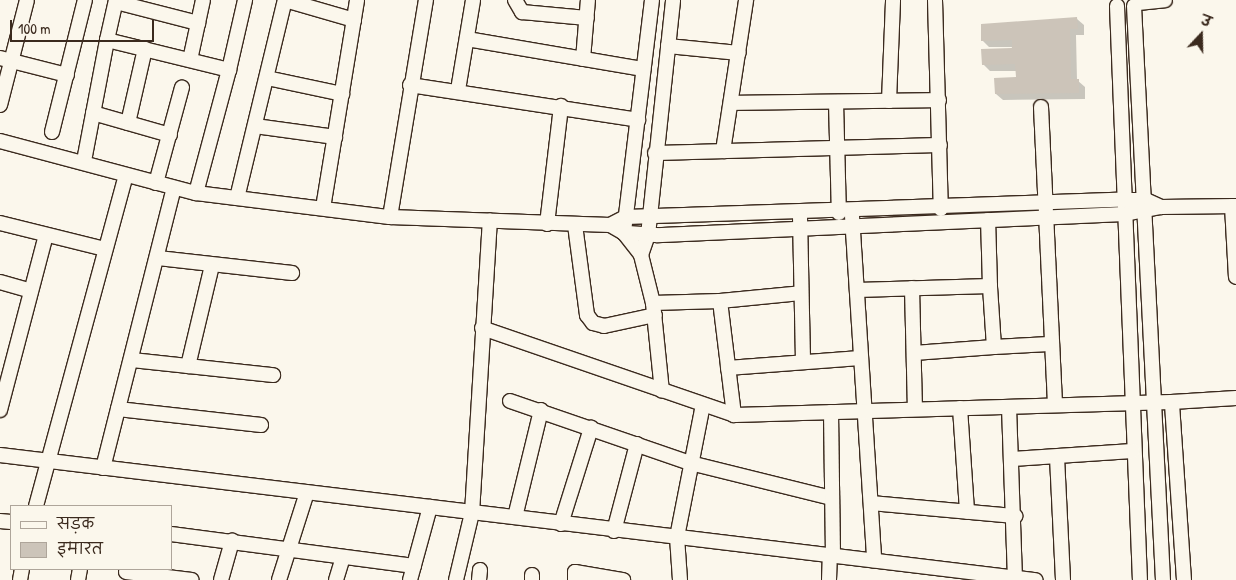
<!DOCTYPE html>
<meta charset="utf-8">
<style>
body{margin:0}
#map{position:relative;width:1236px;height:580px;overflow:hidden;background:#fbf7ec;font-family:"Patrick Hand","Playpen Sans Deva",sans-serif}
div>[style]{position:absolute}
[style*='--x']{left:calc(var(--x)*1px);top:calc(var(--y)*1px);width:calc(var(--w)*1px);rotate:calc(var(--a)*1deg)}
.shadow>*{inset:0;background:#0003}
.building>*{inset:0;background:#ccc4b9}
.roads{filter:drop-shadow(1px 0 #3b2a1e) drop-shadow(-1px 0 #3b2a1e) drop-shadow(0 1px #3b2a1e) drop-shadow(0 -1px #3b2a1e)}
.minor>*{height:14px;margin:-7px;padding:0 7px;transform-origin:7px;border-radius:7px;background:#fbf7ec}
span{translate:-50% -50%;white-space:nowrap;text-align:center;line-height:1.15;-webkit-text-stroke:4px #fbf7ec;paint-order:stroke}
.legend{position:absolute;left:10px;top:505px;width:162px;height:65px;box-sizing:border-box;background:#fbf7ec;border:1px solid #aea59a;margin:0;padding:6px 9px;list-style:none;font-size:15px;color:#3b2a1e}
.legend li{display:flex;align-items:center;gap:10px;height:25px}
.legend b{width:25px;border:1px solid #aea59a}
.north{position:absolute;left:1176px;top:10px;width:50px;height:50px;-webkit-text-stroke:4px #fbf7ec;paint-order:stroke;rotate:21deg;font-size:14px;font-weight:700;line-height:20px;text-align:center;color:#3b2a1e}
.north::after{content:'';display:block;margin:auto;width:18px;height:22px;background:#3b2a1e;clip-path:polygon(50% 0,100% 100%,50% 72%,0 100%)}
.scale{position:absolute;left:10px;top:20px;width:144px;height:22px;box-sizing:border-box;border:2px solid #3b2a1e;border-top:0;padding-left:6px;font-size:15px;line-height:18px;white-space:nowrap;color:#3b2a1e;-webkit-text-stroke:4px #fbf7ec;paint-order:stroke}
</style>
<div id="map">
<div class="shadow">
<i style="clip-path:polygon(1077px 19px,1084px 25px,1084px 35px,1076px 35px,1077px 80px,1085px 87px,1085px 99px,1003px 100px,996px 94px,1017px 79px,1017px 71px,990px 71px,983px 64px,1013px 47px,989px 47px,982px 40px)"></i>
</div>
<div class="building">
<i style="clip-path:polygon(1077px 17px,1078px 29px,1070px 29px,1071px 79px,1079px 79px,1079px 93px,995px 94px,994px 78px,1016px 77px,1015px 64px,982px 65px,981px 49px,1012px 48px,1012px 40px,981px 41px,981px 24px)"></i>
</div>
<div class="roads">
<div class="minor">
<i style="--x:116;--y:0;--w:41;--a:102.7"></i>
<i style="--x:107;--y:40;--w:126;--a:13.8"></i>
<i style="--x:229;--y:70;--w:72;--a:-77.1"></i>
<i style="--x:285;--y:0;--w:72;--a:16.2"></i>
<i style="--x:515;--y:0;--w:14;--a:60"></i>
<i style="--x:522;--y:12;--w:65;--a:5.3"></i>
<i style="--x:652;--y:0;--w:235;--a:96.9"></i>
<i style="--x:624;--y:233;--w:28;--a:52"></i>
<i style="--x:641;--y:255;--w:21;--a:-71"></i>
<i style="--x:648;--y:235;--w:236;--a:-83.9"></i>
<i style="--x:935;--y:0;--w:209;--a:88.4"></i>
<i style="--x:116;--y:2;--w:85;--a:14.4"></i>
<i style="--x:1138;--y:3;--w:27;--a:-6"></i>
<i style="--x:1117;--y:6;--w:574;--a:87.71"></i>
<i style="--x:1134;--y:6;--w:575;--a:87.11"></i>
<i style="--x:467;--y:39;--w:179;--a:9.7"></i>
<i style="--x:668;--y:46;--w:71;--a:5.6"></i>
<i style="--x:0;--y:58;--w:69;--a:14.2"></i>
<i style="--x:583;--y:59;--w:59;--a:-85.2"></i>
<i style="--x:190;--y:60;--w:61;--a:-77.8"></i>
<i style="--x:267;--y:78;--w:77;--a:12"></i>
<i style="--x:410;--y:85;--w:231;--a:8.7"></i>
<i style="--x:458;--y:90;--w:91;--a:-80.5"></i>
<i style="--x:889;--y:101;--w:101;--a:-87.7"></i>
<i style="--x:836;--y:102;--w:111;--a:88.5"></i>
<i style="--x:732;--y:103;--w:207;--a:-0.8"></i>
<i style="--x:0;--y:105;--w:108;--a:-75.6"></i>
<i style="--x:1041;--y:107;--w:298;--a:87.3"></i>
<i style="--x:93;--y:113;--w:80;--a:15.9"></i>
<i style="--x:128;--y:123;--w:76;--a:-77.1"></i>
<i style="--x:255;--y:126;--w:81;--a:7.8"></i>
<i style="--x:52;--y:132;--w:136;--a:-76"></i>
<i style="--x:0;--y:141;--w:203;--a:14.9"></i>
<i style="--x:196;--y:193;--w:195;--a:7.1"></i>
<i style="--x:390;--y:217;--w:220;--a:2.1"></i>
<i style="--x:610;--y:225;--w:18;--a:-27"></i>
<i style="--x:626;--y:217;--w:498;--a:-2"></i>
<i style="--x:1124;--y:200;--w:22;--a:0"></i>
<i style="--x:1146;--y:200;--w:17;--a:25"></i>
<i style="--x:1161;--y:207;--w:38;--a:169"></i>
<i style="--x:1124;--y:214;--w:468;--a:177.4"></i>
<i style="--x:656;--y:235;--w:32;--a:-176"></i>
<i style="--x:624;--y:233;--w:16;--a:-150"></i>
<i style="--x:723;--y:151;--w:153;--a:-81.3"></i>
<i style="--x:655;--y:153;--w:285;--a:-1.6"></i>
<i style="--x:84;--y:161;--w:123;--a:-79.2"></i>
<i style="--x:156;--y:183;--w:99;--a:-74.8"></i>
<i style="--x:196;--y:193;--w:127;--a:-75"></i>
<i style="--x:237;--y:198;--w:204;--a:-76.4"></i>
<i style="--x:1232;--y:206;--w:71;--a:86.8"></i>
<i style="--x:1161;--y:207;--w:75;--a:-0.8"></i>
<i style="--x:323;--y:208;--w:211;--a:-80.7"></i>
<i style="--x:852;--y:216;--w:345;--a:86.3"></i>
<i style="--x:390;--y:217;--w:220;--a:-80.6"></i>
<i style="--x:800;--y:217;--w:143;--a:88.8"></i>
<i style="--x:0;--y:223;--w:108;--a:13.9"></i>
<i style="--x:547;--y:224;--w:119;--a:-83.2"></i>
<i style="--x:575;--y:225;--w:91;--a:82.4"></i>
<i style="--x:587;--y:315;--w:10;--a:53"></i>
<i style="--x:593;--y:323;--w:11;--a:15"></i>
<i style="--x:604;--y:326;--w:52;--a:-12.2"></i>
<i style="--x:641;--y:255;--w:49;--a:76"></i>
<i style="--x:653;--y:303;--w:88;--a:84.2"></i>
<i style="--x:158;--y:258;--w:135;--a:6.4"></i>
<i style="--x:0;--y:282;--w:32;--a:16"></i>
<i style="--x:912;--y:288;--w:121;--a:88.6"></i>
<i style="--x:857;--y:290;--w:133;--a:-1.7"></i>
<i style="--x:990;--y:286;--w:66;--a:-91.7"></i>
<i style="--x:720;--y:301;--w:81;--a:-5.6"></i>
<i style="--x:653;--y:303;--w:67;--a:-1.7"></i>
<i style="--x:720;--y:301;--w:115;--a:83"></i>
<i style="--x:482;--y:328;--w:267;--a:19"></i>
<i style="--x:734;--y:415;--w:438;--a:-1.7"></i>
<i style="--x:994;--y:347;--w:55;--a:-3.1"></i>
<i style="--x:914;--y:353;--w:80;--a:-4.3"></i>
<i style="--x:994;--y:347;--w:61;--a:-93.8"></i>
<i style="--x:132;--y:360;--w:142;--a:6.1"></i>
<i style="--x:188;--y:366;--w:104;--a:-76.6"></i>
<i style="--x:728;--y:368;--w:132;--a:-4.3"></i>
<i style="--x:510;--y:401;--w:190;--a:19"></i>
<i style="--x:690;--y:463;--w:145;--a:13.9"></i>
<i style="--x:1009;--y:407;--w:170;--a:88"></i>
<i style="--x:960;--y:408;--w:104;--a:86.1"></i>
<i style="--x:118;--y:409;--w:144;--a:6.4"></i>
<i style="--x:0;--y:410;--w:181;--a:-75.3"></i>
<i style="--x:831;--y:412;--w:143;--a:89.2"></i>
<i style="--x:0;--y:455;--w:1043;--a:6.89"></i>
<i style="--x:1057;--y:457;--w:123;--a:87.2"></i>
<i style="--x:1012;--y:459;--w:121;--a:-3.8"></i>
<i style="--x:103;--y:468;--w:289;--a:-75.8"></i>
<i style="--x:871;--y:503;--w:145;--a:5.2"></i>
<i style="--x:36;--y:506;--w:343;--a:-74.8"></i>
<i style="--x:515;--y:517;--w:110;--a:-76.3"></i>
<i style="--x:0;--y:521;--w:11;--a:5"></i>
<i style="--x:561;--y:524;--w:101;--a:-72.6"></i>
<i style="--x:614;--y:531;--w:90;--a:-75.2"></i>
<i style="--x:171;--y:534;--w:245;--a:7.5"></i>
<i style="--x:126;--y:572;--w:66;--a:6.9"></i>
<i style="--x:20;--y:580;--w:11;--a:-80"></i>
<i style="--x:78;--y:580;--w:11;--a:-80"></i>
<i style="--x:221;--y:580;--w:41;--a:-74.2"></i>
<i style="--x:279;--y:580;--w:92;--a:-72.3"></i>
<i style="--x:336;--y:580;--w:24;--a:-73"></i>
<i style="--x:410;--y:580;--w:76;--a:-74.7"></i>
<i style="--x:456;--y:580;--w:69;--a:-76.6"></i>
<i style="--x:472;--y:513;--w:293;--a:-86.5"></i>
<i style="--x:479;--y:580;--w:10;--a:-84"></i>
<i style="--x:532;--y:580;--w:5;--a:-90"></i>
<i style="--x:575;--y:580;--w:8;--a:-90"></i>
<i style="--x:575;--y:572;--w:49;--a:9.5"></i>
<i style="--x:680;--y:580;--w:43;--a:-94"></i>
<i style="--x:677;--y:537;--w:135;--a:-78.9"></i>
<i style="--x:829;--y:580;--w:25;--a:-88"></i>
<i style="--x:1184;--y:580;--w:178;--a:-93.9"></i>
<i style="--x:1172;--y:402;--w:64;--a:-3.6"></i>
</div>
</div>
<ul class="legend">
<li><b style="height:6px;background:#fbf7ec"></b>सड़क</li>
<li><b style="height:14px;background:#ccc4b9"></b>इमारत</li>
</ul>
<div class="north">उ</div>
<div class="scale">100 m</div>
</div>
